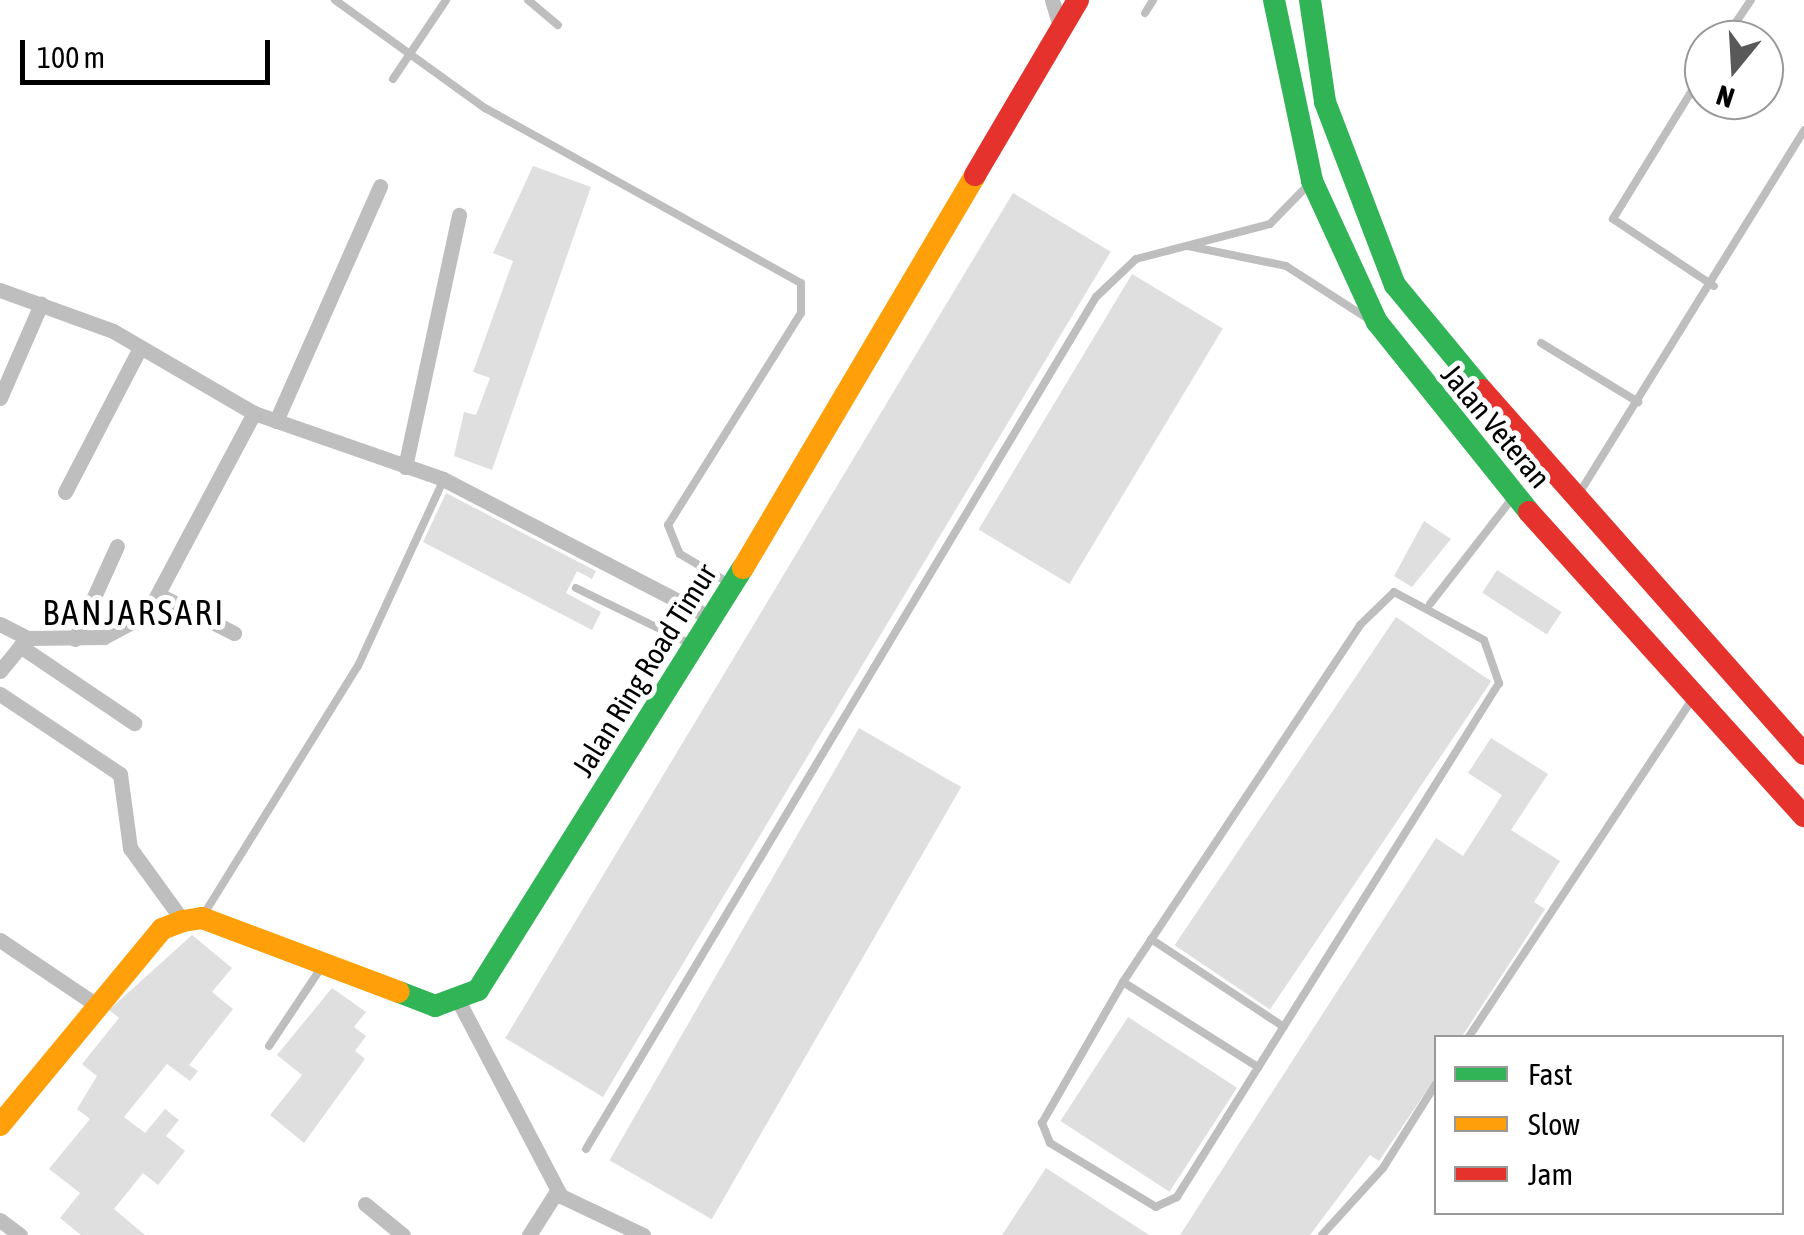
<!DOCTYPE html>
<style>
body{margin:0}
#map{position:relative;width:1804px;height:1235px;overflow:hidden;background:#fff;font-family:"Asap Condensed",sans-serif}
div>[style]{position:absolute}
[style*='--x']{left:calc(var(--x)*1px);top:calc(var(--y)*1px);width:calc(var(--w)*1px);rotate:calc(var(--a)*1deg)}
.building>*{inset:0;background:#dfdfdf;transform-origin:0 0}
.lane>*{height:8px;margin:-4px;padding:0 4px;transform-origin:4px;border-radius:4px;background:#bebebe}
.street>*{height:15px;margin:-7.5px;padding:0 7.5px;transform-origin:7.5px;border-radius:7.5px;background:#bebebe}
.fast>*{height:22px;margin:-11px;padding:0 11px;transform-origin:11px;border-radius:11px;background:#30b455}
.slow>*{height:22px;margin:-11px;padding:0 11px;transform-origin:11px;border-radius:11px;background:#ff9f0a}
.jam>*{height:22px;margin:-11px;padding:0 11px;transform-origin:11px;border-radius:11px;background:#e5322d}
span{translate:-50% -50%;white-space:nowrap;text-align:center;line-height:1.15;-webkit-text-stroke:10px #fff;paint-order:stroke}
.street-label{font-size:30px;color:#000}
.quarter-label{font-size:35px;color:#000;letter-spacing:2.5px}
.legend{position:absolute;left:1434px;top:1035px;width:350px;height:180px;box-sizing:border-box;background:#fff;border:2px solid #999;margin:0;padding:12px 18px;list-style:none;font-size:30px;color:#000}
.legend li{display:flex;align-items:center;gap:20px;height:50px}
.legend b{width:50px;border:2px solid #999}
.north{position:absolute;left:1684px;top:20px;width:100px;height:100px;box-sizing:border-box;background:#fff;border:2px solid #999;border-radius:50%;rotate:198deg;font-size:28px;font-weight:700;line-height:40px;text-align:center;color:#000}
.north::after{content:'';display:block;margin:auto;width:35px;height:45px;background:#595959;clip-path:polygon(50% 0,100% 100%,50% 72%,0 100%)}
.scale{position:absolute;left:20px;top:40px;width:250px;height:45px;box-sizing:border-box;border:5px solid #000;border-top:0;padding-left:12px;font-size:30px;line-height:35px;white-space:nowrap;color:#000;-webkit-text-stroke:8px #fff;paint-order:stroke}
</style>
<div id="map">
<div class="building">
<i style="clip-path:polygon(533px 166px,591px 187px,492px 470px,454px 456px,464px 412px,476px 415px,490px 378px,473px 372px,513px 261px,493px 253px)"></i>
<i style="left:1013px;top:193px;width:114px;height:986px;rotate:31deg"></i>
<i style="left:1132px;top:274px;width:106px;height:298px;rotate:31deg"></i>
<i style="clip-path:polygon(446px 493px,596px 571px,592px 579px,577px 571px,566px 593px,601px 612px,592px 630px,423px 542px)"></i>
<i style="clip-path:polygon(1424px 521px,1451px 539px,1412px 587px,1394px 576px)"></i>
<i style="left:1497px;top:570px;width:77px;height:27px;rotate:33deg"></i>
<i style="left:1396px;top:617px;width:115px;height:396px;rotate:34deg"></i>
<i style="left:859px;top:728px;width:118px;height:499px;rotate:30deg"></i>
<i style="clip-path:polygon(1491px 738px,1548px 774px,1511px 830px,1560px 861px,1534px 902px,1545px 909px,1461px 1038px,1436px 1038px,1436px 1077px,1379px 1161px,1370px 1155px,1310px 1235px,1180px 1235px,1436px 838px,1463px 856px,1502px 795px,1468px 773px)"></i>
<i style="clip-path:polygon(192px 935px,232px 968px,212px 992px,233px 1009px,189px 1065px,198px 1071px,190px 1081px,167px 1064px,124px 1117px,145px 1133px,165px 1109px,179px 1120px,166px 1136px,185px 1151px,158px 1185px,143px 1173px,114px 1209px,145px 1235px,81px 1235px,60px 1218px,80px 1193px,49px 1169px,90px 1119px,77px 1109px,97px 1076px,82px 1064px,119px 1018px,109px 1010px)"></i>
<i style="clip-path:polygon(332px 988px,366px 1012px,354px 1027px,366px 1036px,355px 1051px,365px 1059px,304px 1143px,270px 1115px,302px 1075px,277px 1055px)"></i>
<i style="left:1128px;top:1017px;width:130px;height:124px;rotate:33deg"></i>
<i style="clip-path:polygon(1046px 1168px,1149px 1235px,1002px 1235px)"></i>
</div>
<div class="lane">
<i style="--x:335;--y:0;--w:185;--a:35.8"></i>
<i style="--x:485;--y:108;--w:361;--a:29"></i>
<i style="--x:801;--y:283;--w:30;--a:90"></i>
<i style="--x:801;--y:313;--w:250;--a:122.1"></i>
<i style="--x:668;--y:525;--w:31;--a:68"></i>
<i style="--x:680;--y:554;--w:57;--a:30.6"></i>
<i style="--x:528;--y:0;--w:39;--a:40"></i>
<i style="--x:1145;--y:13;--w:15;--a:-58"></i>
<i style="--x:1724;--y:40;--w:48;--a:-56"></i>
<i style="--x:1704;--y:71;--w:174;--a:121.6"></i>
<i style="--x:1613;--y:219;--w:121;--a:33.6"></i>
<i style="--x:393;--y:79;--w:95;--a:-56.1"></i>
<i style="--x:1188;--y:246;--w:100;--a:11.5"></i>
<i style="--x:1286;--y:266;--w:100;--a:32.7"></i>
<i style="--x:1541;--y:343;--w:114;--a:31.3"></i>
<i style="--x:1575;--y:500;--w:435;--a:-58.2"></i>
<i style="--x:576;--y:588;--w:128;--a:26"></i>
<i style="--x:1394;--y:592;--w:102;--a:28.1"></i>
<i style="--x:1484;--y:640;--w:46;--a:70.8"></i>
<i style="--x:1499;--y:683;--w:607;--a:122.07"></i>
<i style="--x:1177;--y:1197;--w:23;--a:155"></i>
<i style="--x:1156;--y:1207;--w:124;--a:-148.9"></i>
<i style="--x:1050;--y:1143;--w:22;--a:-112"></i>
<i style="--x:1042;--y:1123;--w:163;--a:-60.1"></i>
<i style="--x:1123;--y:982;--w:429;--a:-56.4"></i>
<i style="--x:1360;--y:625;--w:47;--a:-44.1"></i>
<i style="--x:1430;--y:604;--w:132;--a:-52.1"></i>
<i style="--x:204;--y:914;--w:292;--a:-58.2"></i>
<i style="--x:358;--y:666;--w:204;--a:-65.3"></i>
<i style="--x:1151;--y:939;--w:159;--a:33.5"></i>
<i style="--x:1123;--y:982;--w:160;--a:32.2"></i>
<i style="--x:1468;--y:1038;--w:405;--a:-56.5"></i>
<i style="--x:269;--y:1046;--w:94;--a:-56.3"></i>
<i style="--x:586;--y:1149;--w:993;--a:-59.1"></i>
<i style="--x:1096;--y:297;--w:55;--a:-43.5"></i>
<i style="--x:1136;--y:259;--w:138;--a:-14.6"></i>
<i style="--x:1270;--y:224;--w:57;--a:-45.7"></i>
<i style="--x:1322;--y:1235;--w:91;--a:-47.7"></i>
<i style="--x:1383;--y:1168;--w:99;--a:-57.8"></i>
</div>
<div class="street">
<i style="--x:1052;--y:0;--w:28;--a:73"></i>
<i style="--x:0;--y:290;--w:120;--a:19.9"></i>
<i style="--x:113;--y:331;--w:163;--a:30.2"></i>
<i style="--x:254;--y:413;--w:200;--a:19.2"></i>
<i style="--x:443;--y:479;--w:304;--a:27.4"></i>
<i style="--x:0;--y:398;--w:103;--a:-66.4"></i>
<i style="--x:276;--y:421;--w:257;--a:-66.1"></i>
<i style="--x:405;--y:467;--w:258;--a:-77.9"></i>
<i style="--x:65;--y:492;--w:160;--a:-62.5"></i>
<i style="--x:161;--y:596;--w:82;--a:26.9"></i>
<i style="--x:0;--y:624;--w:30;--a:27"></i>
<i style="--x:75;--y:639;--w:102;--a:-65.7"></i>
<i style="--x:20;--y:646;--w:138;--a:34"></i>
<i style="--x:0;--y:671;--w:43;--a:-50.7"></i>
<i style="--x:27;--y:638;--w:77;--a:-0.7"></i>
<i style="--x:104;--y:637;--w:49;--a:-28.1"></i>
<i style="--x:147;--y:614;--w:228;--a:-62"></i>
<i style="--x:0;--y:694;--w:144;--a:33.7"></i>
<i style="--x:120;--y:774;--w:75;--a:82.3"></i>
<i style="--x:130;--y:848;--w:90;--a:54"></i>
<i style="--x:0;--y:940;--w:115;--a:34"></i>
<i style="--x:460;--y:1004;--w:217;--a:62.3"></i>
<i style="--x:561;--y:1196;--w:91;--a:25.4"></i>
<i style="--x:365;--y:1204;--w:49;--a:39.2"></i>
<i style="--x:0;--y:1220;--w:25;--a:37"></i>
<i style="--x:529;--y:1235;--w:52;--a:-57.5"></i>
</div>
<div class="fast">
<i style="--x:1274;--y:0;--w:185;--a:78.1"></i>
<i style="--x:1312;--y:181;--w:155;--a:65.3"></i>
<i style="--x:1377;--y:322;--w:243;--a:51.3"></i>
<i style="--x:1310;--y:0;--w:103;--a:81.6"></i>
<i style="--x:1325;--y:102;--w:196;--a:69.1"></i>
<i style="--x:1395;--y:285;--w:136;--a:50.4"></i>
<i style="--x:399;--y:992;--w:39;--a:21"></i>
<i style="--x:435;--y:1006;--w:46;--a:-20.4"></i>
<i style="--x:478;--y:990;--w:498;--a:-57.9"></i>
</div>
<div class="slow">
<i style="--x:743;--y:568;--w:456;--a:-59.4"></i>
<i style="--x:0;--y:1125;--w:254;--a:-50.4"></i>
<i style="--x:162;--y:929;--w:22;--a:-21"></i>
<i style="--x:183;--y:921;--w:19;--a:-9"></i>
<i style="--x:202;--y:918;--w:210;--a:20.6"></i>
</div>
<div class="jam">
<i style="--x:975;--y:175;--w:203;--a:-59.5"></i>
<i style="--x:1482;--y:390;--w:486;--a:48.5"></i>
<i style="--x:1529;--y:512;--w:410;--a:47.9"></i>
</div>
<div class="street-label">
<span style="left:1496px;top:426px;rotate:50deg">Jalan Veteran</span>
<span style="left:644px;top:670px;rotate:-58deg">Jalan Ring Road Timur</span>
</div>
<div class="quarter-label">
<span style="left:134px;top:612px">BANJARSARI</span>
</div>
<ul class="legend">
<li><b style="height:12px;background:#30b455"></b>Fast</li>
<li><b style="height:12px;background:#ff9f0a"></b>Slow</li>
<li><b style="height:12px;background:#e5322d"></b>Jam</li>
</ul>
<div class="north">N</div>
<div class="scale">100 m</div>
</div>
